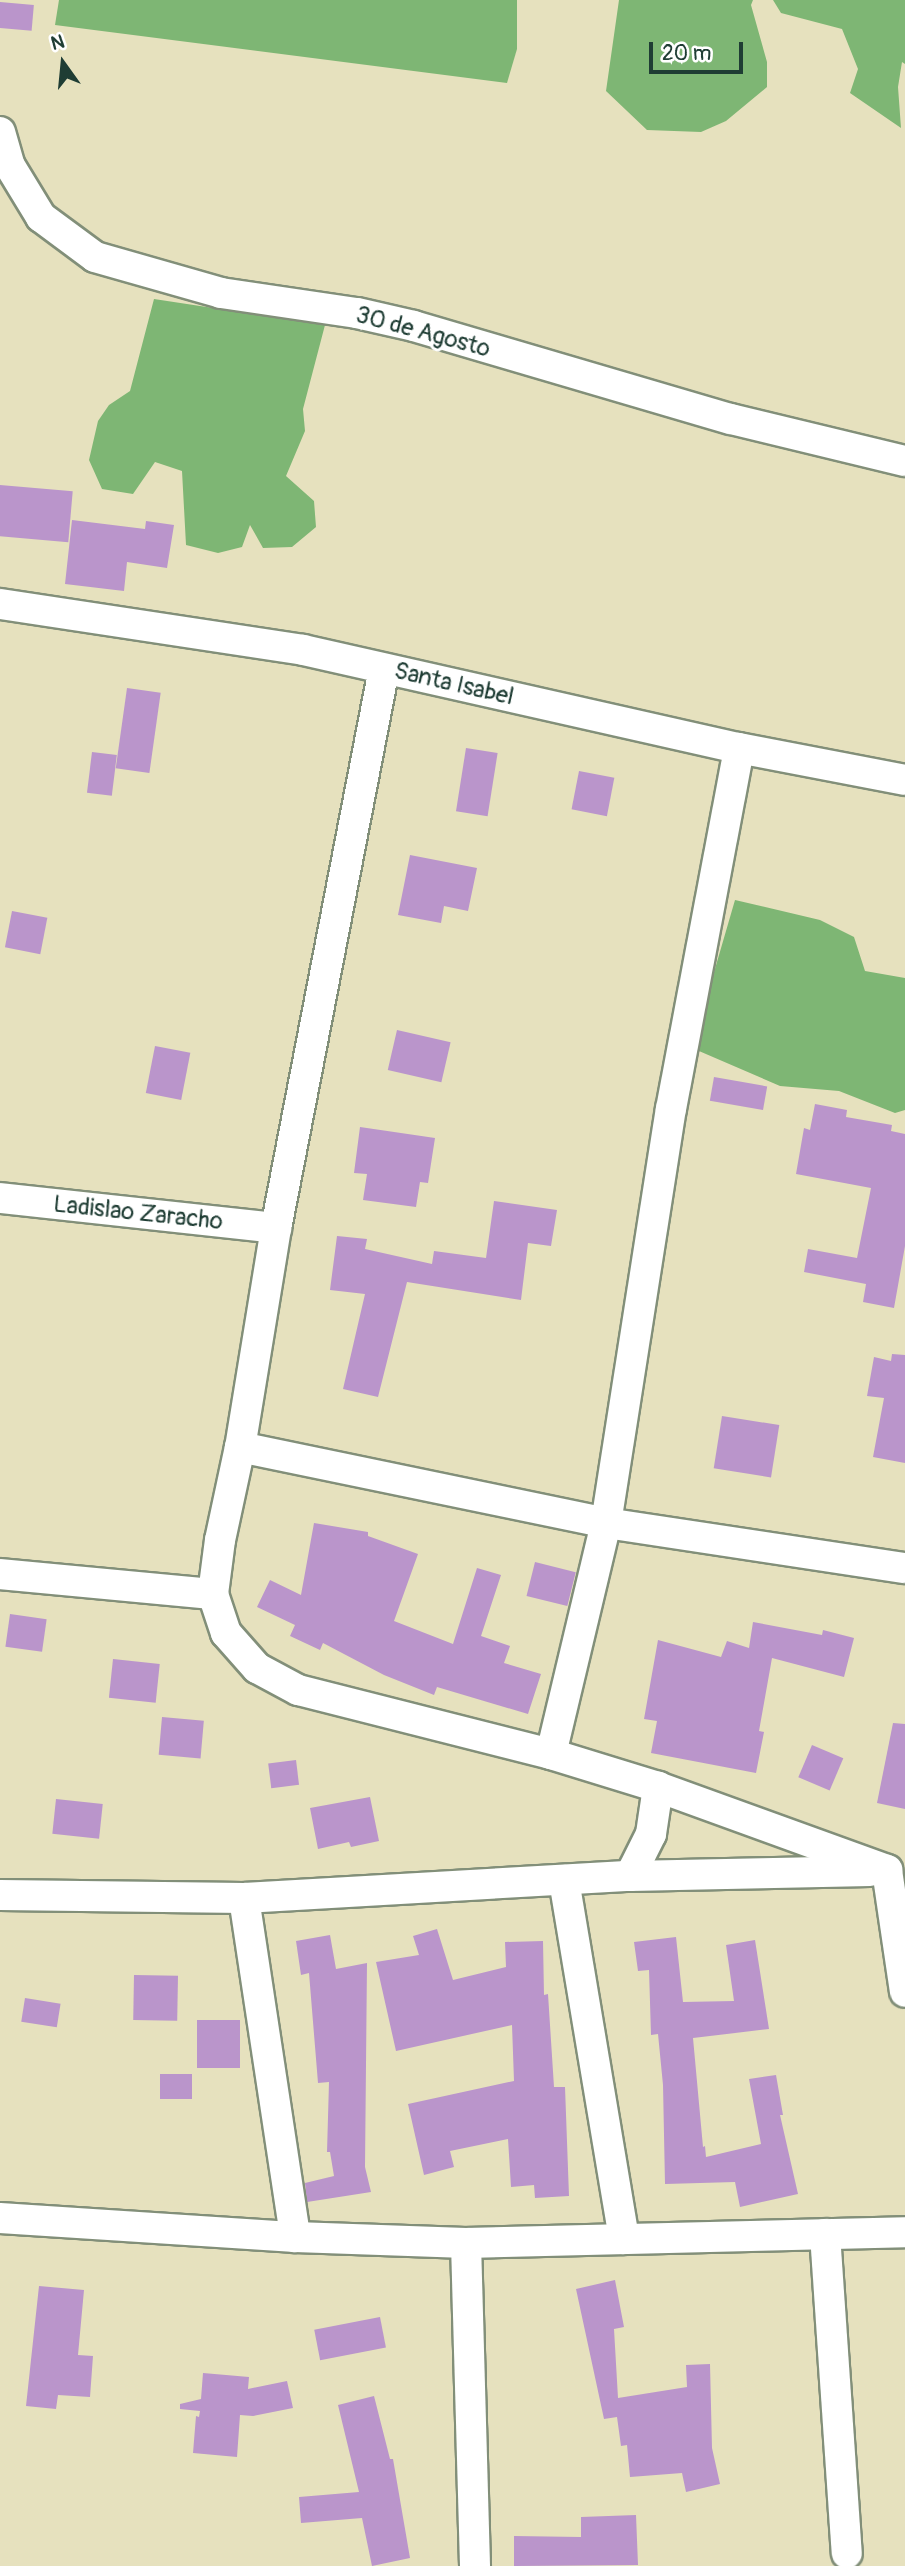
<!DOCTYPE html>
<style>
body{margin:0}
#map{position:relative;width:905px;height:2566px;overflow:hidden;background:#e6e1be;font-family:Pangolin,sans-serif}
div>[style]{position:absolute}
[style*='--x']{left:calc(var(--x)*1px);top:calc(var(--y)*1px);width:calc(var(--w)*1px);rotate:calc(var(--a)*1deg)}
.forest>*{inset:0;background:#7eb674}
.building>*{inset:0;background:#ba95cb;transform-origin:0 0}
.roads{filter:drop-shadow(2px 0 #828f79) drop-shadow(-2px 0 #828f79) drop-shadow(0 2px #828f79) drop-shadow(0 -2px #828f79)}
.minor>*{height:30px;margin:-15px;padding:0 15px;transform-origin:15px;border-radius:15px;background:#fff}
span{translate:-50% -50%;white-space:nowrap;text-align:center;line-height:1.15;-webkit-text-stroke:6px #fff;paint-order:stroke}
.street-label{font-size:24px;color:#1f3d34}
.north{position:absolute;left:28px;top:28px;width:70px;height:70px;-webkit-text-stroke:5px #fff;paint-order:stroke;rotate:345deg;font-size:19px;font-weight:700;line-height:28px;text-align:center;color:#1f3d34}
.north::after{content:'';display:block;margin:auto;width:24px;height:32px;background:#1f3d34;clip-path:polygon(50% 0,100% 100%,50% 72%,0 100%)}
.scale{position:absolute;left:649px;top:42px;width:94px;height:32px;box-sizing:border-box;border:4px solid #1f3d34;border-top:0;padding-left:9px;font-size:21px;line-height:24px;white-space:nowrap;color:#1f3d34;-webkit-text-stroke:5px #fff;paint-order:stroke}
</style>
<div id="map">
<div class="forest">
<i style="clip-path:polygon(59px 0,517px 0,517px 49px,507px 83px,55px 25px)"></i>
<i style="clip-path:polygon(619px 0,753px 0,751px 5px,767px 62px,767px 87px,726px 121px,701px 132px,647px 130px,606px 91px)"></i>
<i style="clip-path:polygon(773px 0,905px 0,905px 64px,902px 62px,898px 87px,901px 128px,850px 93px,858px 69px,842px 29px,781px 13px)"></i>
<i style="clip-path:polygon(154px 299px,325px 325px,303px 409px,305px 431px,286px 476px,314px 501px,316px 527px,292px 547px,263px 548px,250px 525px,242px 547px,218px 553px,186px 545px,182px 471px,155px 462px,133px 494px,102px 489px,89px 460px,98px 421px,109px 405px,130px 391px)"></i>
<i style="clip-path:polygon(735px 900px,820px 920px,854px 937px,865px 971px,905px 978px,905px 1110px,895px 1113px,839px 1091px,780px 1086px,692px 1048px)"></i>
</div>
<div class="building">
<i style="left:0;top:2px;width:34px;height:26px;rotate:5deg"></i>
<i style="left:0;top:485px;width:73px;height:51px;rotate:5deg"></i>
<i style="clip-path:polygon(72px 520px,145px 529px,146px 521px,174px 525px,167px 568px,127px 562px,124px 591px,65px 584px)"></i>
<i style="left:127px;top:688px;width:34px;height:81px;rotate:8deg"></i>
<i style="left:466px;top:748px;width:32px;height:64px;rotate:9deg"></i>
<i style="left:92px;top:752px;width:25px;height:41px;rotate:7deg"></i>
<i style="left:579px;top:771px;width:36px;height:39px;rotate:11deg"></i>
<i style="clip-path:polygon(410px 855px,477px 868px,468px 911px,444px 906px,441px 923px,398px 915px)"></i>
<i style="left:12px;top:911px;width:36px;height:37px;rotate:11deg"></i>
<i style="left:397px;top:1030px;width:55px;height:41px;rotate:13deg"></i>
<i style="left:155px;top:1046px;width:36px;height:48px;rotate:11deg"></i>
<i style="left:714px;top:1077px;width:54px;height:24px;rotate:10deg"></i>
<i style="clip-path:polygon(815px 1104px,847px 1110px,846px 1117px,892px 1125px,891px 1131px,905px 1134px,905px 1246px,894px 1308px,863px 1302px,866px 1284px,804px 1272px,808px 1249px,857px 1258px,871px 1188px,796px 1174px,804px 1128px,810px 1130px)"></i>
<i style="clip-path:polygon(360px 1127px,435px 1138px,428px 1183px,420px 1182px,416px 1207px,363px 1200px,367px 1174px,354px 1173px)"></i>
<i style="clip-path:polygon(494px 1201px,557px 1210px,551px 1246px,528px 1243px,521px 1300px,407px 1282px,378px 1397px,343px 1389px,365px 1294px,330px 1290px,337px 1236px,367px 1239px,365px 1249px,432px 1264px,434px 1251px,486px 1258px)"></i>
<i style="clip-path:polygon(892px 1354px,905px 1355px,905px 1463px,873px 1457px,884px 1398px,867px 1396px,874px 1357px,891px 1361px)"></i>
<i style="left:722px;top:1416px;width:58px;height:53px;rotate:9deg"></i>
<i style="clip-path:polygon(314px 1523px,368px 1532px,368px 1536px,418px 1554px,394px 1621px,453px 1644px,477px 1568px,501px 1575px,481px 1636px,510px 1646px,504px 1663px,541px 1674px,528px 1714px,437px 1687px,434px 1695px,384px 1675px,323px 1643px,320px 1650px,290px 1636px,295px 1625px,257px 1607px,270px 1580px,301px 1595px)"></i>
<i style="left:535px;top:1562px;width:42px;height:35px;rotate:14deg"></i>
<i style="left:10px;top:1614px;width:37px;height:33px;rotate:8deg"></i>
<i style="clip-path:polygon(753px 1622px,822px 1635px,823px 1630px,854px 1638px,844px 1677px,772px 1658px,759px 1731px,764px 1732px,756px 1773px,651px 1753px,657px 1721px,644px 1719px,658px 1640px,721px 1657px,727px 1641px,749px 1648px)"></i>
<i style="left:113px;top:1659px;width:47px;height:39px;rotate:6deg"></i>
<i style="left:162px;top:1717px;width:42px;height:38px;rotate:5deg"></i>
<i style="clip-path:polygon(893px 1723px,905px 1724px,905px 1809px,877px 1803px)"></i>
<i style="left:812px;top:1745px;width:34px;height:35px;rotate:23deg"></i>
<i style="left:296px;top:1760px;width:25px;height:28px;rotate:83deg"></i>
<i style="clip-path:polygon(370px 1797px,379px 1841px,351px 1847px,349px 1842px,318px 1849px,310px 1808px)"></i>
<i style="left:56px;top:1799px;width:47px;height:35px;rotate:6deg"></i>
<i style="clip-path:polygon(437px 1929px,453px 1980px,506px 1967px,505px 1942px,543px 1941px,544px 1995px,548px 1994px,554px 2087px,565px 2087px,569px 2196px,535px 2198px,534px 2185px,511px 2187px,508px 2139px,450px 2151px,454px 2167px,424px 2175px,408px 2104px,514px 2081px,512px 2025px,396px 2051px,376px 1962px,419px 1955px,413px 1936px)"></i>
<i style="clip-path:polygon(330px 1935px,336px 1969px,367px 1963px,365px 2167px,371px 2192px,307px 2202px,305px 2183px,334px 2176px,330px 2152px,327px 2152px,329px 2082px,318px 2083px,309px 1973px,301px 1975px,296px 1941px)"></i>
<i style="clip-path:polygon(676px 1937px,683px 2002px,734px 2001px,726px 1945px,755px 1940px,769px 2029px,693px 2038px,703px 2147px,705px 2146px,706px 2157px,761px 2144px,749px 2079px,776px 2075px,783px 2115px,780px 2115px,798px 2194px,740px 2207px,735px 2182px,665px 2184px,663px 2085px,658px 2034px,651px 2035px,649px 1970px,638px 1971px,634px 1942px)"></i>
<i style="left:134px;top:1975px;width:44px;height:45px;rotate:1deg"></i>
<i style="left:25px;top:1998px;width:36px;height:24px;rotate:9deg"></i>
<i style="left:197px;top:2020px;width:43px;height:48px"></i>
<i style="left:160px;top:2074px;width:32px;height:25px"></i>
<i style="clip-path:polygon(615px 2280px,624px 2327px,614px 2329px,618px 2398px,687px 2387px,686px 2365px,710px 2364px,712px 2448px,720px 2484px,686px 2492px,682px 2473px,630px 2477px,627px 2445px,621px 2446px,617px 2417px,604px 2419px,576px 2289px)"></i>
<i style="clip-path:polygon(39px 2286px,84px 2290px,78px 2355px,93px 2356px,90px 2397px,58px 2395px,56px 2409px,26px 2406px)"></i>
<i style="left:380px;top:2317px;width:31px;height:67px;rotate:79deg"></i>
<i style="clip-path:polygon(203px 2373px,249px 2377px,248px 2389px,287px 2381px,293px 2408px,253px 2416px,240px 2415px,237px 2457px,193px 2453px,196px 2416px,199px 2417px,200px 2411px,180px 2409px,180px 2404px,201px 2399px)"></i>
<i style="clip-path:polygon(374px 2396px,390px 2459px,393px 2459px,410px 2558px,372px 2566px,362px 2518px,301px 2523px,299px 2497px,359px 2492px,338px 2405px)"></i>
<i style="clip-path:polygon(636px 2515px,638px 2565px,514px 2566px,514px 2536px,581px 2537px,581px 2517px)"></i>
</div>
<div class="roads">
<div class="minor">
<i style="--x:0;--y:132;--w:35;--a:74"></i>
<i style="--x:10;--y:166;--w:60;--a:58.7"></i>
<i style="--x:41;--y:217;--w:67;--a:36.5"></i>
<i style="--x:95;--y:257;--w:131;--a:15.9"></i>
<i style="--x:221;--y:293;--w:137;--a:8.4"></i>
<i style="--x:357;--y:313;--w:58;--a:12.8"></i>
<i style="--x:414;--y:326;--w:330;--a:16.4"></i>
<i style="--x:731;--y:419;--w:179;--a:13.6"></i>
<i style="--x:0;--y:604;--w:306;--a:8.6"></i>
<i style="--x:303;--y:650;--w:447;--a:12.7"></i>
<i style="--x:739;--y:748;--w:169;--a:10.9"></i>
<i style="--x:384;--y:669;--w:569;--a:100.93"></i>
<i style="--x:276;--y:1228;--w:222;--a:99.3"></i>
<i style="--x:240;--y:1447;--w:95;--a:102.1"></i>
<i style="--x:220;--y:1540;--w:54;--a:97.4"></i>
<i style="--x:213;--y:1594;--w:41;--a:71.6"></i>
<i style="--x:226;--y:1633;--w:47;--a:48.5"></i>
<i style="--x:257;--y:1668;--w:47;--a:28.2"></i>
<i style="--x:298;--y:1690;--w:261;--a:14.2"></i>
<i style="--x:551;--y:1754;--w:112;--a:17.1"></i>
<i style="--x:658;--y:1787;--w:244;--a:19.9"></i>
<i style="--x:887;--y:1870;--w:123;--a:81.6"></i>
<i style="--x:0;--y:1198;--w:278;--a:6.2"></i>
<i style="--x:240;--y:1447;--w:374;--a:11.7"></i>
<i style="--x:606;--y:1523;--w:302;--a:8.6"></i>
<i style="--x:0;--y:1574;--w:214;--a:5.4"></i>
<i style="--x:551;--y:1754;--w:237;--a:-76.6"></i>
<i style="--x:606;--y:1523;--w:419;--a:-81.1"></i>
<i style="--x:671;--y:1109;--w:367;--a:-79.3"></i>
<i style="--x:630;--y:1876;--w:47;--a:-63.4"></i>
<i style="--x:651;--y:1834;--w:48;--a:-81.5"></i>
<i style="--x:564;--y:1880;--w:364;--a:80.5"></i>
<i style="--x:0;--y:1895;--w:244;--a:0.7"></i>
<i style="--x:244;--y:1898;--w:387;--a:-3.3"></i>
<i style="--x:630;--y:1876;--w:240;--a:-1.2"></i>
<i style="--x:244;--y:1898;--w:343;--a:81.4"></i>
<i style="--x:0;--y:2218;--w:296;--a:3.7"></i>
<i style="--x:295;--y:2237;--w:171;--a:2"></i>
<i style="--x:466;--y:2243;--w:439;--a:-1.4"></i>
<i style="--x:825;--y:2234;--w:320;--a:86.1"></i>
<i style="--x:466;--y:2243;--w:323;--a:88.4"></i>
</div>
</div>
<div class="street-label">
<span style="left:423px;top:332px;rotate:15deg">30 de Agosto</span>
<span style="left:454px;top:684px;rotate:13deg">Santa Isabel</span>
<span style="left:138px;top:1213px;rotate:6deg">Ladislao Zaracho</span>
</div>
<div class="north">N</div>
<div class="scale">20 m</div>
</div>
